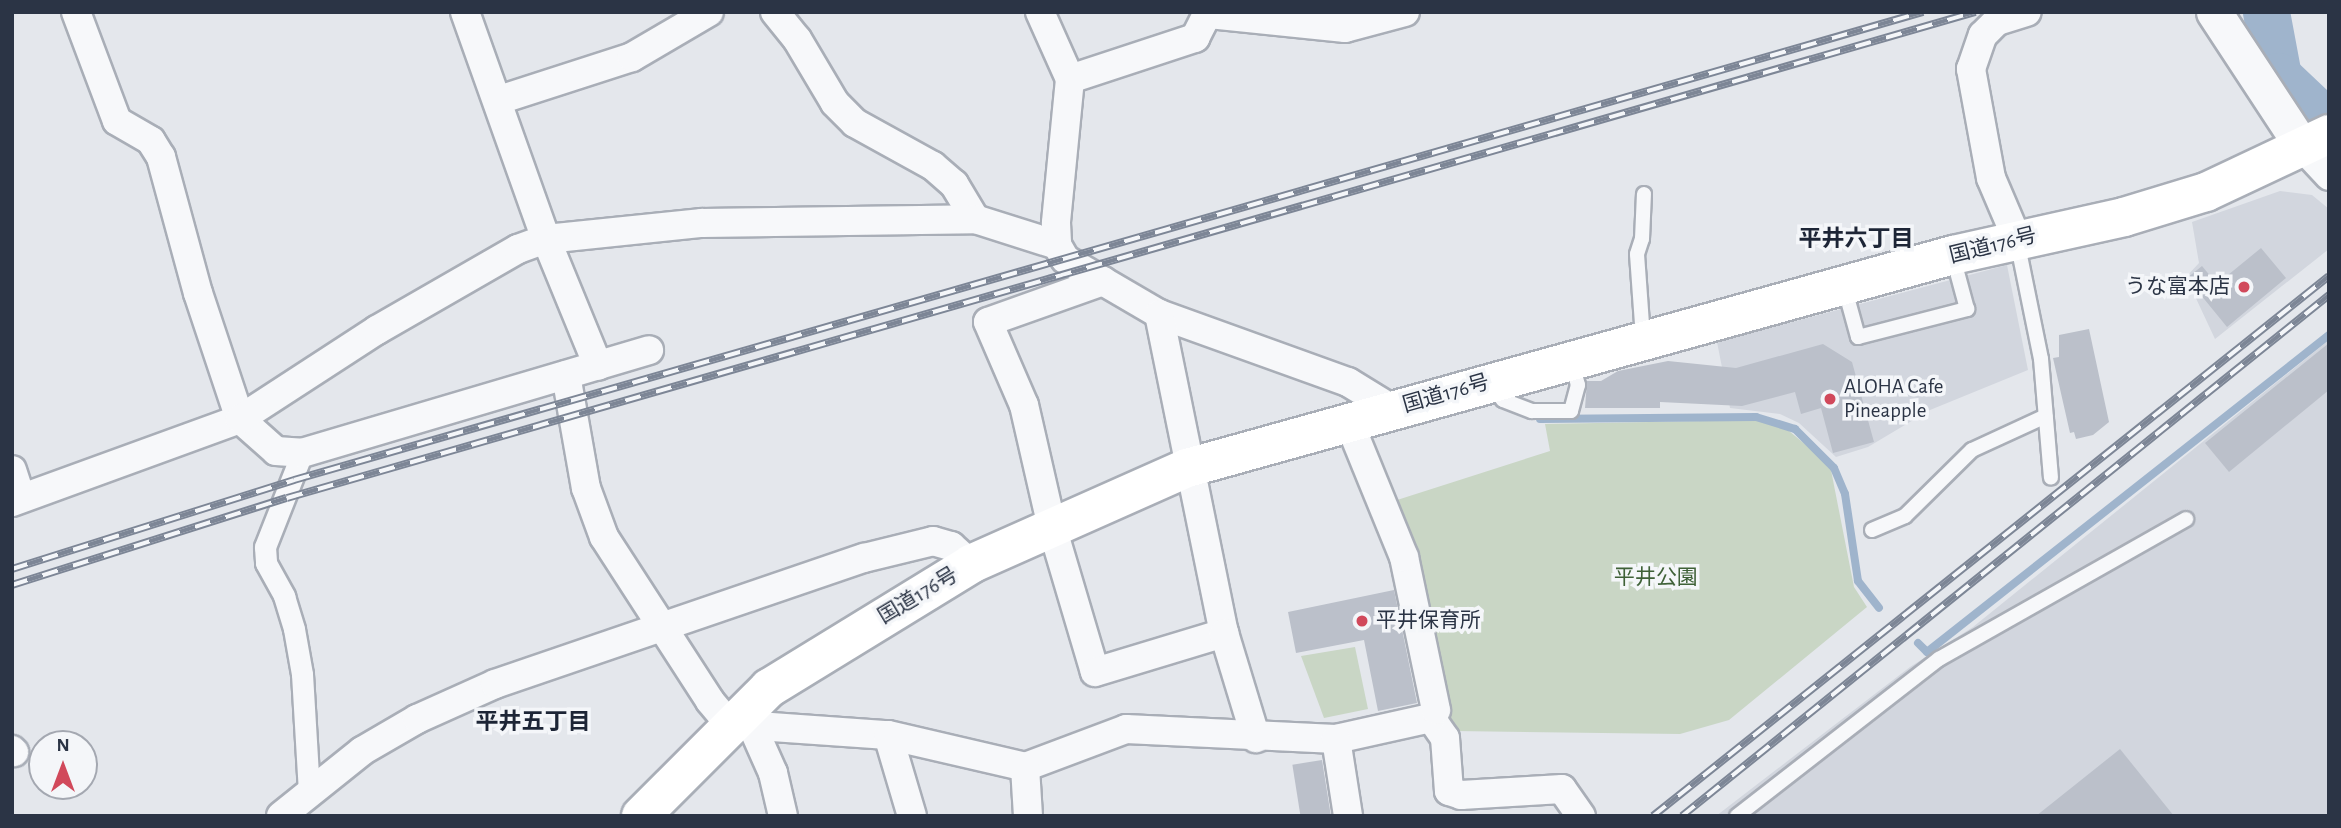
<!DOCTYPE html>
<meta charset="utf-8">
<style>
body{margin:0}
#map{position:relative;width:2341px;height:828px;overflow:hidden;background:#e4e7ec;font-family:"Alegreya Sans","Noto Sans JP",sans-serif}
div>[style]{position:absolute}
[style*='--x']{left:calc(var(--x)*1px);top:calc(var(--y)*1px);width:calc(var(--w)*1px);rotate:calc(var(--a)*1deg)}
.built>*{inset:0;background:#d2d6de}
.green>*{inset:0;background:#c9d6c5}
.stream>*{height:8px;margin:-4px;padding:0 4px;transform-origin:4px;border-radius:4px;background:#9fb4cc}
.river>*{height:47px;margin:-23.5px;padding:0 23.5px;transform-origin:23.5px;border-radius:23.5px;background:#9fb4cc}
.building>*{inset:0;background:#bbc0ca;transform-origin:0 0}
.roads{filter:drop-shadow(2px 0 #a9aeb7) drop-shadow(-2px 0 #a9aeb7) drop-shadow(0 2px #a9aeb7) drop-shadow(0 -2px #a9aeb7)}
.service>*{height:14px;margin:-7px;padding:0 7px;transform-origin:7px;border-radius:7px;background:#f7f8fa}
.pedestrian>*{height:21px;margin:-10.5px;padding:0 10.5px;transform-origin:10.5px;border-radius:10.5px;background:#f7f8fa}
.minor>*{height:28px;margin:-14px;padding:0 14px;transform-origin:14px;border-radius:14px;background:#f7f8fa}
.tertiary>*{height:35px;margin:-17.5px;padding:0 17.5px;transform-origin:17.5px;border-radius:17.5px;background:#f7f8fa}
.trunk>*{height:38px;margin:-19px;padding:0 19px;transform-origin:19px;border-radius:19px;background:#fff}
.rail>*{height:8px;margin-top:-4px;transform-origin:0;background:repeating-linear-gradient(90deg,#f4f6f9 0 16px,#7d8696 0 32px);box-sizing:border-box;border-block:2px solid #7d8696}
.dots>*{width:19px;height:19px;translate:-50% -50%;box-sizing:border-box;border:4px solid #f4f6f9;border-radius:50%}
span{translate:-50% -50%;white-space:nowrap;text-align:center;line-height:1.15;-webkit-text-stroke:7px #f4f6f9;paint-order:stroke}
.street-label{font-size:21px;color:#2b3445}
.poi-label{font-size:21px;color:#2b3445}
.right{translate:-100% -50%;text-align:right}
.left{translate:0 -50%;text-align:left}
.park-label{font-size:21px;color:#3f6138}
.neighbourhood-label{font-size:23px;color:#1d2536;font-weight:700}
.frame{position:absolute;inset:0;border:14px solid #2b3445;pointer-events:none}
.north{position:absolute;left:28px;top:730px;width:70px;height:70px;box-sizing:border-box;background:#f4f6f9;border:2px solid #a4a8b1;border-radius:50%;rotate:0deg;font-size:19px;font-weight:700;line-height:28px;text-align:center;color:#2b3445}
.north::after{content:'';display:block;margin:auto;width:24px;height:32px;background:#d1495b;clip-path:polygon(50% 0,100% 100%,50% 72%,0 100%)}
</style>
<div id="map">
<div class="built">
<i style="clip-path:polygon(2280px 191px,2312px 195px,2329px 209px,2329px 249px,2215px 339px,2186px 277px,2199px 263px,2192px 222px)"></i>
<i style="clip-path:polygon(2007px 265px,2028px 370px,1930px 410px,1868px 447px,1836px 457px,1799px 423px,1780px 414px,1730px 408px,1717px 342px)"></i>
<i style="clip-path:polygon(2329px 340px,2329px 816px,1716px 816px,1910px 667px,1973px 627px)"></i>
</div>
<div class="green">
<i style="clip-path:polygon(1754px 420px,1783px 426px,1830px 465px,1854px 587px,1867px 607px,1729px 720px,1680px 734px,1454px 731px,1415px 550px,1394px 501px,1550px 451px,1545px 424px)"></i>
<i style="clip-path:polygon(1355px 647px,1368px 709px,1324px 718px,1301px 656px)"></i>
</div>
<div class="stream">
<i style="--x:1540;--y:419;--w:216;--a:-0.5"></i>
<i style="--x:1756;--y:417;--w:41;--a:17.1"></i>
<i style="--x:1795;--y:429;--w:55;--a:45"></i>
<i style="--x:1834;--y:468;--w:28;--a:67"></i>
<i style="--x:1845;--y:494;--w:88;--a:81.5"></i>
<i style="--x:1858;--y:581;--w:34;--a:52"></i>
<i style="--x:1918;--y:643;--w:13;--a:45"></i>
<i style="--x:1927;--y:652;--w:512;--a:-38.26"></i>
</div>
<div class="river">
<i style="--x:2266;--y:12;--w:65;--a:79.4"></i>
<i style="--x:2278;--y:76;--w:54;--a:43.5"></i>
</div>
<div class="building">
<i style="clip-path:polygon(2261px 248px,2286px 278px,2227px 327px,2187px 278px,2202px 266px,2217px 284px)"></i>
<i style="clip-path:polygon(2089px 329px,2109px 422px,2093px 435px,2076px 439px,2074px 432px,2070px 433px,2053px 358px,2059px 357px,2059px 335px)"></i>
<i style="clip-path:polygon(2329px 343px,2329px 390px,2229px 472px,2205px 443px)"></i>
<i style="clip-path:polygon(1823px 344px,1852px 362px,1874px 442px,1833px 453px,1821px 408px,1801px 414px,1795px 392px,1742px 406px,1660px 402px,1660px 408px,1585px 408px,1587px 381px,1601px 381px,1618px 371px,1668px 361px,1736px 368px)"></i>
<i style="clip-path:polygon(1394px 590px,1417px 703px,1378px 711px,1364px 640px,1296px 653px,1288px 612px)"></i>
<i style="clip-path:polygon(2120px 749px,2174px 816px,2036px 816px)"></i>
<i style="left:1322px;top:760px;width:57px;height:30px;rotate:81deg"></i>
</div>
<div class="roads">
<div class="service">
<i style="--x:2017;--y:241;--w:120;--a:78.5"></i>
<i style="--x:2041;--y:359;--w:119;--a:85.2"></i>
<i style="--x:1844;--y:286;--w:53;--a:74.6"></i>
<i style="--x:1858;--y:337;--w:113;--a:-14.4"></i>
<i style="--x:1967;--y:309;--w:54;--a:-105.1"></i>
<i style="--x:1643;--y:338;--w:84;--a:-94.1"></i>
<i style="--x:1637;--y:254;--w:16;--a:-72"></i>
<i style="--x:1642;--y:239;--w:45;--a:-87.5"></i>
<i style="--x:1494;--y:384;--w:18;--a:61"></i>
<i style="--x:1503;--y:400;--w:31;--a:21"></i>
<i style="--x:1532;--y:411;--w:39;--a:0"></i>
<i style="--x:1571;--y:411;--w:27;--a:-75"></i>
<i style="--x:1578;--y:385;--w:25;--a:-106"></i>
<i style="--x:1872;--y:530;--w:36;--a:-23"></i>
<i style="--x:1905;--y:516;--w:94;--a:-44.6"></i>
<i style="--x:1972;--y:450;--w:81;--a:-24.7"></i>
<i style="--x:1737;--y:816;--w:256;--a:-37.9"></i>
<i style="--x:1939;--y:659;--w:284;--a:-29.5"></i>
</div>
<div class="pedestrian">
<i style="--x:302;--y:453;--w:101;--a:111.5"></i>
<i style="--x:265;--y:547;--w:16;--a:86"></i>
<i style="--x:266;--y:563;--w:38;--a:61"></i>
<i style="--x:284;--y:596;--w:34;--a:73"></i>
<i style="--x:294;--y:629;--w:46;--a:79.9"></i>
<i style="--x:302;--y:674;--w:119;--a:86.6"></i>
</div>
<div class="minor">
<i style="--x:76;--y:12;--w:116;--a:69.4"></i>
<i style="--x:117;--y:121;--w:39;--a:30"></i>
<i style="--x:151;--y:141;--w:19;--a:58"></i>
<i style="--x:161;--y:157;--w:141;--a:74.8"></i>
<i style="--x:198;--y:293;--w:133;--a:71.6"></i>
<i style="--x:240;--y:419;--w:48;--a:41.6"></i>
<i style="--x:276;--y:451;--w:26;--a:4"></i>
<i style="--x:302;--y:453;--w:362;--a:-16.5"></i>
<i style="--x:465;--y:12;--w:241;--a:70.4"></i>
<i style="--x:546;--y:239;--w:137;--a:67.7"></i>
<i style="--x:775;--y:12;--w:35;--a:51"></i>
<i style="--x:797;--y:39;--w:74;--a:59.3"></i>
<i style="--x:835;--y:103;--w:28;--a:45"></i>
<i style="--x:855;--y:123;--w:89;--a:28.9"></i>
<i style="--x:933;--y:166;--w:28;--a:41"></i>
<i style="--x:954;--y:184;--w:41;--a:59"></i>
<i style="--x:1040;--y:12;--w:73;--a:65.9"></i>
<i style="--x:1070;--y:79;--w:145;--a:95.6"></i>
<i style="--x:1056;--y:223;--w:22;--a:87"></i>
<i style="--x:1057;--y:245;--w:16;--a:60"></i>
<i style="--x:1065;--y:259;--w:109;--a:30.3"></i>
<i style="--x:1159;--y:314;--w:201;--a:19.8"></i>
<i style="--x:1348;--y:382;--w:52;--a:31.5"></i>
<i style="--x:1209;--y:14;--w:137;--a:5.9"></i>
<i style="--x:1345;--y:28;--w:62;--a:-14.9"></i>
<i style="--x:1070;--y:79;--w:132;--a:-18.2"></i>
<i style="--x:1195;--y:38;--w:29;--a:-63"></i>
<i style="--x:499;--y:100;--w:140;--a:-17.9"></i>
<i style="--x:632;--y:57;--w:89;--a:-30.3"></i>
<i style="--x:2304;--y:149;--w:37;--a:47"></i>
<i style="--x:2017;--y:239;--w:66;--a:-113.1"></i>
<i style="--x:1991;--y:178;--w:111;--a:-100.4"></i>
<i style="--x:1971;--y:69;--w:36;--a:-71"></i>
<i style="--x:1983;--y:35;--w:20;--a:-45"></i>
<i style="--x:1997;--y:21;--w:31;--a:-17"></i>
<i style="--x:1103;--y:281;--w:122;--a:160.4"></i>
<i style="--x:988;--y:322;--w:90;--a:66.6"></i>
<i style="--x:1024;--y:405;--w:125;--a:77.1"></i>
<i style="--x:1052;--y:527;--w:151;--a:73.5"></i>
<i style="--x:1095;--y:672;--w:135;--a:-16.8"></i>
<i style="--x:1159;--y:314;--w:326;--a:78.5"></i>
<i style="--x:1224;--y:633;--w:110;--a:73.1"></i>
<i style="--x:566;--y:375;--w:115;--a:80"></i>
<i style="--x:586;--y:488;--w:52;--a:69.8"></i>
<i style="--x:604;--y:537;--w:195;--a:57.1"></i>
<i style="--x:710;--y:701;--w:30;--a:50"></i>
<i style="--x:729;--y:724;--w:159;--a:4"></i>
<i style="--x:888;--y:735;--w:84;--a:73.5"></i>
<i style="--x:12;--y:470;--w:29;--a:72"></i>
<i style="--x:12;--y:502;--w:243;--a:-20"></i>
<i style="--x:240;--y:419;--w:163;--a:-33"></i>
<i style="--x:377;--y:330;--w:163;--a:-29.9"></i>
<i style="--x:518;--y:249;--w:30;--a:-20"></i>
<i style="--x:546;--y:239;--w:157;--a:-5.9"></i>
<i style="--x:702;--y:223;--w:273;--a:-0.8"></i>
<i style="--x:975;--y:219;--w:86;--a:17.6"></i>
<i style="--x:1431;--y:718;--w:24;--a:55"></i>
<i style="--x:1445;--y:738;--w:53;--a:85.7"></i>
<i style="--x:1449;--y:791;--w:13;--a:18"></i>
<i style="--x:1461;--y:795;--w:101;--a:-3.4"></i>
<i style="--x:1562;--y:789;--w:33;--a:55"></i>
<i style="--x:753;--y:728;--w:49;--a:66"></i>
<i style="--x:773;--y:773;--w:44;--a:76.9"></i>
<i style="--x:888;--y:735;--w:141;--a:13.1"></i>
<i style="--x:1025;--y:767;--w:108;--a:-20.6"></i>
<i style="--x:1126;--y:729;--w:210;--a:2.7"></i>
<i style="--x:1336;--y:739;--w:97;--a:-12.5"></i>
<i style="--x:1431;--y:718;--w:9;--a:-58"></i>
<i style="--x:1436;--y:710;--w:156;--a:-101.8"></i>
<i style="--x:1404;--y:557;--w:146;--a:-112.2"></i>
<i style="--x:1336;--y:739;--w:78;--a:81.1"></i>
<i style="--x:12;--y:750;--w:3;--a:45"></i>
<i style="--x:1025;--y:767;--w:49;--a:86.5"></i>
<i style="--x:281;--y:816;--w:104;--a:-38.7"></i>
<i style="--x:362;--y:751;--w:64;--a:-30.2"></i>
<i style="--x:417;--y:719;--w:85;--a:-24.2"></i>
<i style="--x:495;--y:684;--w:390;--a:-18.9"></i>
<i style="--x:864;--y:558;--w:71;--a:-13.8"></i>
<i style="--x:933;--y:541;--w:19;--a:16"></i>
<i style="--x:951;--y:546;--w:27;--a:42"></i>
</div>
<div class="tertiary">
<i style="--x:2214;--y:12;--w:164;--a:56.7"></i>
</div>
<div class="trunk">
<i style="--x:641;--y:816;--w:181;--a:-45"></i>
<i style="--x:769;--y:688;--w:237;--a:-31.5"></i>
<i style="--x:971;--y:564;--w:236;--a:-24"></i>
<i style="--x:1187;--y:468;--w:795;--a:-15.54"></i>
<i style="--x:1953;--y:255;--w:175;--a:-12.5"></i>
<i style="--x:2124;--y:217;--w:86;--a:-17"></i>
<i style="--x:2206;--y:192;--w:136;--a:-25.2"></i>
</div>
</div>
<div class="rail">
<i style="--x:12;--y:569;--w:296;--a:-17.5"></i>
<i style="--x:294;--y:480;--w:1695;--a:-16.03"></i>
<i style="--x:12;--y:585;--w:288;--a:-17.6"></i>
<i style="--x:287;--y:498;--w:1757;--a:-16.06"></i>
<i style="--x:1653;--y:816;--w:865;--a:-38.62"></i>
<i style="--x:1682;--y:816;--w:831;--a:-38.84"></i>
</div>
<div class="dots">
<i style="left:2244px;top:287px;background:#d1495b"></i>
<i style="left:1830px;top:399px;background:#d1495b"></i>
<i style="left:1362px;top:621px;background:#d1495b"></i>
</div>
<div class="street-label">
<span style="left:1993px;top:246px;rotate:-14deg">国道176号</span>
<span style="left:1446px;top:394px;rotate:-16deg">国道176号</span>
<span style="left:918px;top:596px;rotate:-31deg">国道176号</span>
</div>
<div class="poi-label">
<span class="right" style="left:2230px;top:287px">うな富本店</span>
<span class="left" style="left:1844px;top:399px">ALOHA Cafe<br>Pineapple</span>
<span class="left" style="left:1376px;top:621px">平井保育所</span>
</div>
<div class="park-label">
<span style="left:1656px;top:578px">平井公園</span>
</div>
<div class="neighbourhood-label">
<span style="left:1856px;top:240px">平井六丁目</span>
<span style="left:533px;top:723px">平井五丁目</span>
</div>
<div class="frame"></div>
<div class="north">N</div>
</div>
